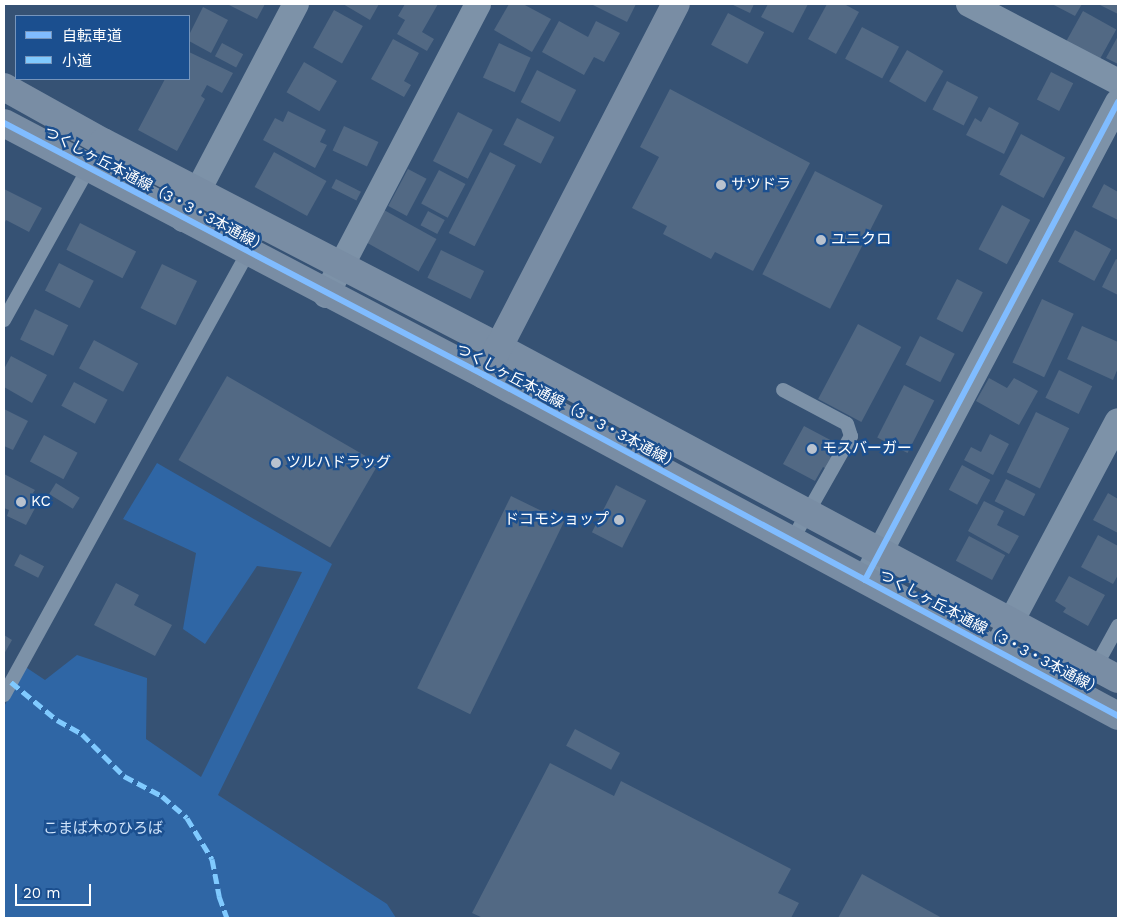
<!DOCTYPE html>
<meta charset="utf-8">
<style>
body{margin:0}
#map{position:relative;width:1122px;height:922px;overflow:hidden;background:#365274;font-family:"Work Sans","Noto Sans JP",sans-serif}
div>[style]{position:absolute}
[style*='--x']{left:calc(var(--x)*1px);top:calc(var(--y)*1px);width:calc(var(--w)*1px);rotate:calc(var(--a)*1deg)}
.green>*{inset:0;background:#2f66a5}
.building>*{inset:0;background:#526984;transform-origin:0 0}
.lane>*{height:14px;margin:-7px;padding:0 7px;transform-origin:7px;border-radius:7px;background:#7d92a8}
.street>*{height:26px;margin:-13px;padding:0 13px;transform-origin:13px;border-radius:13px;background:#7d92a8}
.secondary>*{height:28px;margin:-14px;padding:0 14px;transform-origin:14px;border-radius:14px;background:#798da4}
.quiet>*{height:5px;margin-top:-2.5px;transform-origin:0;background:repeating-linear-gradient(90deg,#80caff 0 10px,transparent 0 15px)}
.cycleway>*{height:6px;margin:-3px;padding:0 3px;transform-origin:3px;border-radius:3px;background:#80bcff}
.dots>*{width:14px;height:14px;translate:-50% -50%;box-sizing:border-box;border:2px solid #1b4f8f;border-radius:50%}
span{translate:-50% -50%;white-space:nowrap;text-align:center;line-height:1.15;-webkit-text-stroke:5px #1b4f8f;paint-order:stroke}
.poi-label{font-size:15px;color:#fff}
.left{translate:0 -50%;text-align:left}
.right{translate:-100% -50%;text-align:right}
.street-label{font-size:15px;color:#fff}
.park-label{font-size:15px;color:#cfe3fa}
.frame{position:absolute;inset:0;border:5px solid #fff;pointer-events:none}
.legend{position:absolute;left:15px;top:15px;width:175px;height:65px;box-sizing:border-box;background:#1b4f8f;border:1px solid #7695bc;margin:0;padding:6px 9px;list-style:none;font-size:15px;color:#fff}
.legend li{display:flex;align-items:center;gap:10px;height:25px}
.legend b{width:25px;border:1px solid #7695bc}
.scale{position:absolute;left:15px;top:884px;width:76px;height:22px;box-sizing:border-box;border:2px solid #fff;border-top:0;padding-left:6px;font-size:15px;line-height:18px;white-space:nowrap;color:#fff;-webkit-text-stroke:4px #1b4f8f;paint-order:stroke}
</style>
<div id="map">
<div class="green">
<i style="clip-path:polygon(157px 463px,332px 564px,218px 795px,387px 904px,396px 918px,4px 918px,4px 707px,24px 666px,45px 680px,77px 655px,147px 678px,146px 739px,201px 777px,302px 572px,257px 566px,205px 644px,183px 629px,196px 553px,123px 519px)"></i>
</div>
<div class="building">
<i style="clip-path:polygon(227px 4px,265px 4px,257px 19px)"></i>
<i style="clip-path:polygon(343px 4px,379px 4px,370px 20px)"></i>
<i style="clip-path:polygon(405px 4px,438px 4px,422px 32px,434px 39px,427px 51px,397px 34px,405px 20px,398px 16px)"></i>
<i style="clip-path:polygon(509px 4px,523px 4px,551px 19px,532px 52px,494px 30px)"></i>
<i style="clip-path:polygon(591px 4px,636px 4px,627px 22px)"></i>
<i style="clip-path:polygon(731px 4px,754px 4px,750px 13px)"></i>
<i style="clip-path:polygon(768px 4px,808px 4px,793px 33px,761px 17px)"></i>
<i style="clip-path:polygon(827px 4px,844px 4px,859px 12px,836px 54px,808px 39px)"></i>
<i style="clip-path:polygon(1052px 4px,1082px 4px,1075px 16px)"></i>
<i style="clip-path:polygon(1098px 4px,1118px 4px,1118px 14px)"></i>
<i style="clip-path:polygon(203px 7px,228px 20px,211px 53px,189px 41px,189px 35px)"></i>
<i style="left:334px;top:10px;width:33px;height:43px;rotate:29deg"></i>
<i style="left:1083px;top:11px;width:38px;height:38px;rotate:29deg"></i>
<i style="left:728px;top:13px;width:41px;height:36px;rotate:28deg"></i>
<i style="clip-path:polygon(559px 21px,588px 37px,596px 21px,620px 33px,604px 62px,594px 57px,584px 75px,542px 52px)"></i>
<i style="left:862px;top:27px;width:42px;height:36px;rotate:28deg"></i>
<i style="clip-path:polygon(1118px 36px,1118px 64px,1106px 58px)"></i>
<i style="clip-path:polygon(393px 39px,419px 53px,404px 81px,411px 85px,404px 97px,371px 79px)"></i>
<i style="left:222px;top:43px;width:24px;height:15px;rotate:28deg"></i>
<i style="left:499px;top:43px;width:35px;height:38px;rotate:25deg"></i>
<i style="left:907px;top:50px;width:42px;height:36px;rotate:30deg"></i>
<i style="clip-path:polygon(189px 52px,233px 73px,222px 93px,207px 85px,201px 96px,205px 99px,177px 151px,138px 130px,165px 79px,189px 79px)"></i>
<i style="left:304px;top:62px;width:38px;height:35px;rotate:30deg"></i>
<i style="left:537px;top:70px;width:44px;height:36px;rotate:27deg"></i>
<i style="left:1051px;top:72px;width:25px;height:31px;rotate:27deg"></i>
<i style="left:947px;top:81px;width:35px;height:32px;rotate:27deg"></i>
<i style="clip-path:polygon(670px 89px,810px 163px,753px 271px,715px 252px,711px 259px,663px 234px,667px 226px,632px 208px,659px 157px,640px 147px)"></i>
<i style="clip-path:polygon(989px 107px,1019px 123px,1004px 154px,966px 135px,975px 118px,981px 122px)"></i>
<i style="clip-path:polygon(288px 111px,326px 130px,320px 142px,327px 145px,315px 168px,263px 140px,275px 118px,283px 122px)"></i>
<i style="left:458px;top:112px;width:39px;height:55px;rotate:27deg"></i>
<i style="left:517px;top:118px;width:42px;height:30px;rotate:27deg"></i>
<i style="left:344px;top:126px;width:38px;height:27px;rotate:25deg"></i>
<i style="left:1021px;top:134px;width:50px;height:46px;rotate:28deg"></i>
<i style="left:274px;top:152px;width:60px;height:40px;rotate:29deg"></i>
<i style="left:490px;top:152px;width:29px;height:91px;rotate:27deg"></i>
<i style="left:408px;top:169px;width:21px;height:42px;rotate:28deg"></i>
<i style="left:439px;top:170px;width:30px;height:38px;rotate:28deg"></i>
<i style="left:815px;top:171px;width:76px;height:116px;rotate:27deg"></i>
<i style="left:336px;top:179px;width:28px;height:10px;rotate:27deg"></i>
<i style="clip-path:polygon(1104px 184px,1118px 192px,1118px 220px,1092px 207px)"></i>
<i style="clip-path:polygon(4px 189px,42px 208px,29px 232px,6px 220px,4px 224px)"></i>
<i style="left:1002px;top:205px;width:32px;height:50px;rotate:28deg"></i>
<i style="left:384px;top:210px;width:60px;height:37px;rotate:29deg"></i>
<i style="left:428px;top:211px;width:19px;height:16px;rotate:28deg"></i>
<i style="left:80px;top:223px;width:63px;height:30px;rotate:27deg"></i>
<i style="left:1075px;top:230px;width:41px;height:36px;rotate:28deg"></i>
<i style="left:441px;top:250px;width:48px;height:31px;rotate:26deg"></i>
<i style="clip-path:polygon(1116px 259px,1118px 260px,1118px 295px,1102px 287px)"></i>
<i style="left:59px;top:263px;width:39px;height:31px;rotate:27deg"></i>
<i style="left:162px;top:264px;width:39px;height:49px;rotate:26deg"></i>
<i style="left:957px;top:279px;width:29px;height:45px;rotate:27deg"></i>
<i style="left:1042px;top:299px;width:35px;height:70px;rotate:25deg"></i>
<i style="left:35px;top:309px;width:37px;height:34px;rotate:26deg"></i>
<i style="left:858px;top:324px;width:49px;height:85px;rotate:28deg"></i>
<i style="clip-path:polygon(1082px 326px,1118px 342px,1118px 368px,1113px 380px,1067px 359px)"></i>
<i style="left:920px;top:336px;width:39px;height:32px;rotate:27deg"></i>
<i style="left:94px;top:340px;width:50px;height:32px;rotate:28deg"></i>
<i style="clip-path:polygon(11px 356px,47px 375px,32px 403px,4px 387px,4px 369px)"></i>
<i style="left:1059px;top:370px;width:37px;height:31px;rotate:26deg"></i>
<i style="left:227px;top:376px;width:175px;height:97px;rotate:30deg"></i>
<i style="clip-path:polygon(989px 378px,1007px 388px,1014px 378px,1038px 391px,1019px 425px,976px 401px)"></i>
<i style="left:74px;top:382px;width:38px;height:27px;rotate:28deg"></i>
<i style="left:904px;top:385px;width:34px;height:59px;rotate:27deg"></i>
<i style="clip-path:polygon(4px 409px,28px 421px,13px 450px,4px 446px)"></i>
<i style="left:1036px;top:412px;width:37px;height:67px;rotate:26deg"></i>
<i style="clip-path:polygon(804px 426px,836px 443px,829px 456px,843px 463px,837px 475px,823px 467px,815px 481px,783px 464px)"></i>
<i style="clip-path:polygon(990px 434px,1009px 444px,993px 475px,964px 460px,971px 447px,981px 452px)"></i>
<i style="left:44px;top:435px;width:38px;height:30px;rotate:28deg"></i>
<i style="left:962px;top:465px;width:32px;height:28px;rotate:28deg"></i>
<i style="clip-path:polygon(4px 474px,35px 490px,33px 493px,41px 497px,26px 525px,7px 516px,9px 510px,4px 508px)"></i>
<i style="left:1006px;top:479px;width:33px;height:25px;rotate:27deg"></i>
<i style="left:56px;top:483px;width:28px;height:13px;rotate:32deg"></i>
<i style="left:616px;top:485px;width:34px;height:53px;rotate:27deg"></i>
<i style="clip-path:polygon(1108px 493px,1118px 499px,1118px 533px,1093px 520px)"></i>
<i style="left:511px;top:496px;width:59px;height:214px;rotate:26deg"></i>
<i style="clip-path:polygon(984px 501px,1004px 511px,997px 525px,1019px 536px,1009px 554px,968px 531px)"></i>
<i style="clip-path:polygon(1098px 535px,1118px 546px,1118px 575px,1113px 584px,1081px 567px)"></i>
<i style="left:969px;top:536px;width:41px;height:28px;rotate:28deg"></i>
<i style="left:20px;top:554px;width:27px;height:13px;rotate:27deg"></i>
<i style="clip-path:polygon(1069px 576px,1105px 595px,1088px 626px,1063px 612px,1066px 608px,1055px 601px)"></i>
<i style="clip-path:polygon(116px 583px,139px 595px,134px 605px,172px 625px,155px 656px,94px 625px)"></i>
<i style="clip-path:polygon(4px 635px,12px 640px,4px 654px)"></i>
<i style="left:575px;top:729px;width:51px;height:19px;rotate:28deg"></i>
<i style="clip-path:polygon(550px 763px,614px 796px,621px 781px,791px 869px,778px 893px,799px 903px,791px 918px,483px 918px,472px 913px)"></i>
<i style="clip-path:polygon(862px 874px,942px 918px,838px 918px)"></i>
</div>
<div class="lane">
<i style="--x:4;--y:320;--w:204;--a:-60.9"></i>
<i style="--x:783;--y:390;--w:72;--a:28"></i>
<i style="--x:847;--y:424;--w:13;--a:72"></i>
<i style="--x:851;--y:436;--w:122;--a:119.5"></i>
<i style="--x:4;--y:695;--w:537;--a:-61.14"></i>
<i style="--x:1080;--y:695;--w:79;--a:-61.2"></i>
</div>
<div class="street">
<i style="--x:969;--y:4;--w:168;--a:27.6"></i>
<i style="--x:183;--y:219;--w:243;--a:-62.3"></i>
<i style="--x:326;--y:295;--w:328;--a:-62.4"></i>
<i style="--x:865;--y:580;--w:541;--a:-62.11"></i>
<i style="--x:996;--y:650;--w:259;--a:-62"></i>
</div>
<div class="secondary">
<i style="--x:4;--y:87;--w:113;--a:29.1"></i>
<i style="--x:103;--y:142;--w:445;--a:27.4"></i>
<i style="--x:498;--y:347;--w:703;--a:28.17"></i>
<i style="--x:4;--y:123;--w:542;--a:27.7"></i>
<i style="--x:484;--y:375;--w:720;--a:28.27"></i>
<i style="--x:491;--y:362;--w:403;--a:-62.7"></i>
</div>
<div class="quiet">
<i style="--x:11;--y:682;--w:60;--a:39.6"></i>
<i style="--x:57;--y:720;--w:29;--a:29"></i>
<i style="--x:82;--y:734;--w:59;--a:45"></i>
<i style="--x:124;--y:776;--w:43;--a:27.8"></i>
<i style="--x:162;--y:796;--w:33;--a:41"></i>
<i style="--x:187;--y:818;--w:48;--a:58.6"></i>
<i style="--x:212;--y:859;--w:38;--a:79"></i>
<i style="--x:219;--y:896;--w:23;--a:70"></i>
</div>
<div class="cycleway">
<i style="--x:4;--y:123;--w:542;--a:27.7"></i>
<i style="--x:484;--y:375;--w:720;--a:28.27"></i>
<i style="--x:865;--y:580;--w:541;--a:-62.11"></i>
</div>
<div class="dots">
<i style="left:721px;top:185px;background:#b9c2ce"></i>
<i style="left:821px;top:240px;background:#b9c2ce"></i>
<i style="left:812px;top:449px;background:#b9c2ce"></i>
<i style="left:276px;top:463px;background:#b9c2ce"></i>
<i style="left:21px;top:502px;background:#b9c2ce"></i>
<i style="left:619px;top:520px;background:#b9c2ce"></i>
</div>
<div class="poi-label">
<span class="left" style="left:731px;top:185px">サツドラ</span>
<span class="left" style="left:831px;top:240px">ユニクロ</span>
<span class="left" style="left:822px;top:449px">モスバーガー</span>
<span class="left" style="left:286px;top:463px">ツルハドラッグ</span>
<span class="left" style="left:31px;top:502px">KC</span>
<span class="right" style="left:609px;top:520px">ドコモショップ</span>
</div>
<div class="street-label">
<span style="left:156px;top:190px;rotate:28deg">つくしヶ丘本通線（3・3・3本通線）</span>
<span style="left:568px;top:407px;rotate:28deg">つくしヶ丘本通線（3・3・3本通線）</span>
<span style="left:991px;top:633px;rotate:28deg">つくしヶ丘本通線（3・3・3本通線）</span>
</div>
<div class="park-label">
<span style="left:103px;top:829px">こまば木のひろば</span>
</div>
<div class="frame"></div>
<ul class="legend">
<li><b style="height:6px;background:#80bcff"></b>自転車道</li>
<li><b style="height:6px;background:#80caff"></b>小道</li>
</ul>
<div class="scale">20 m</div>
</div>
